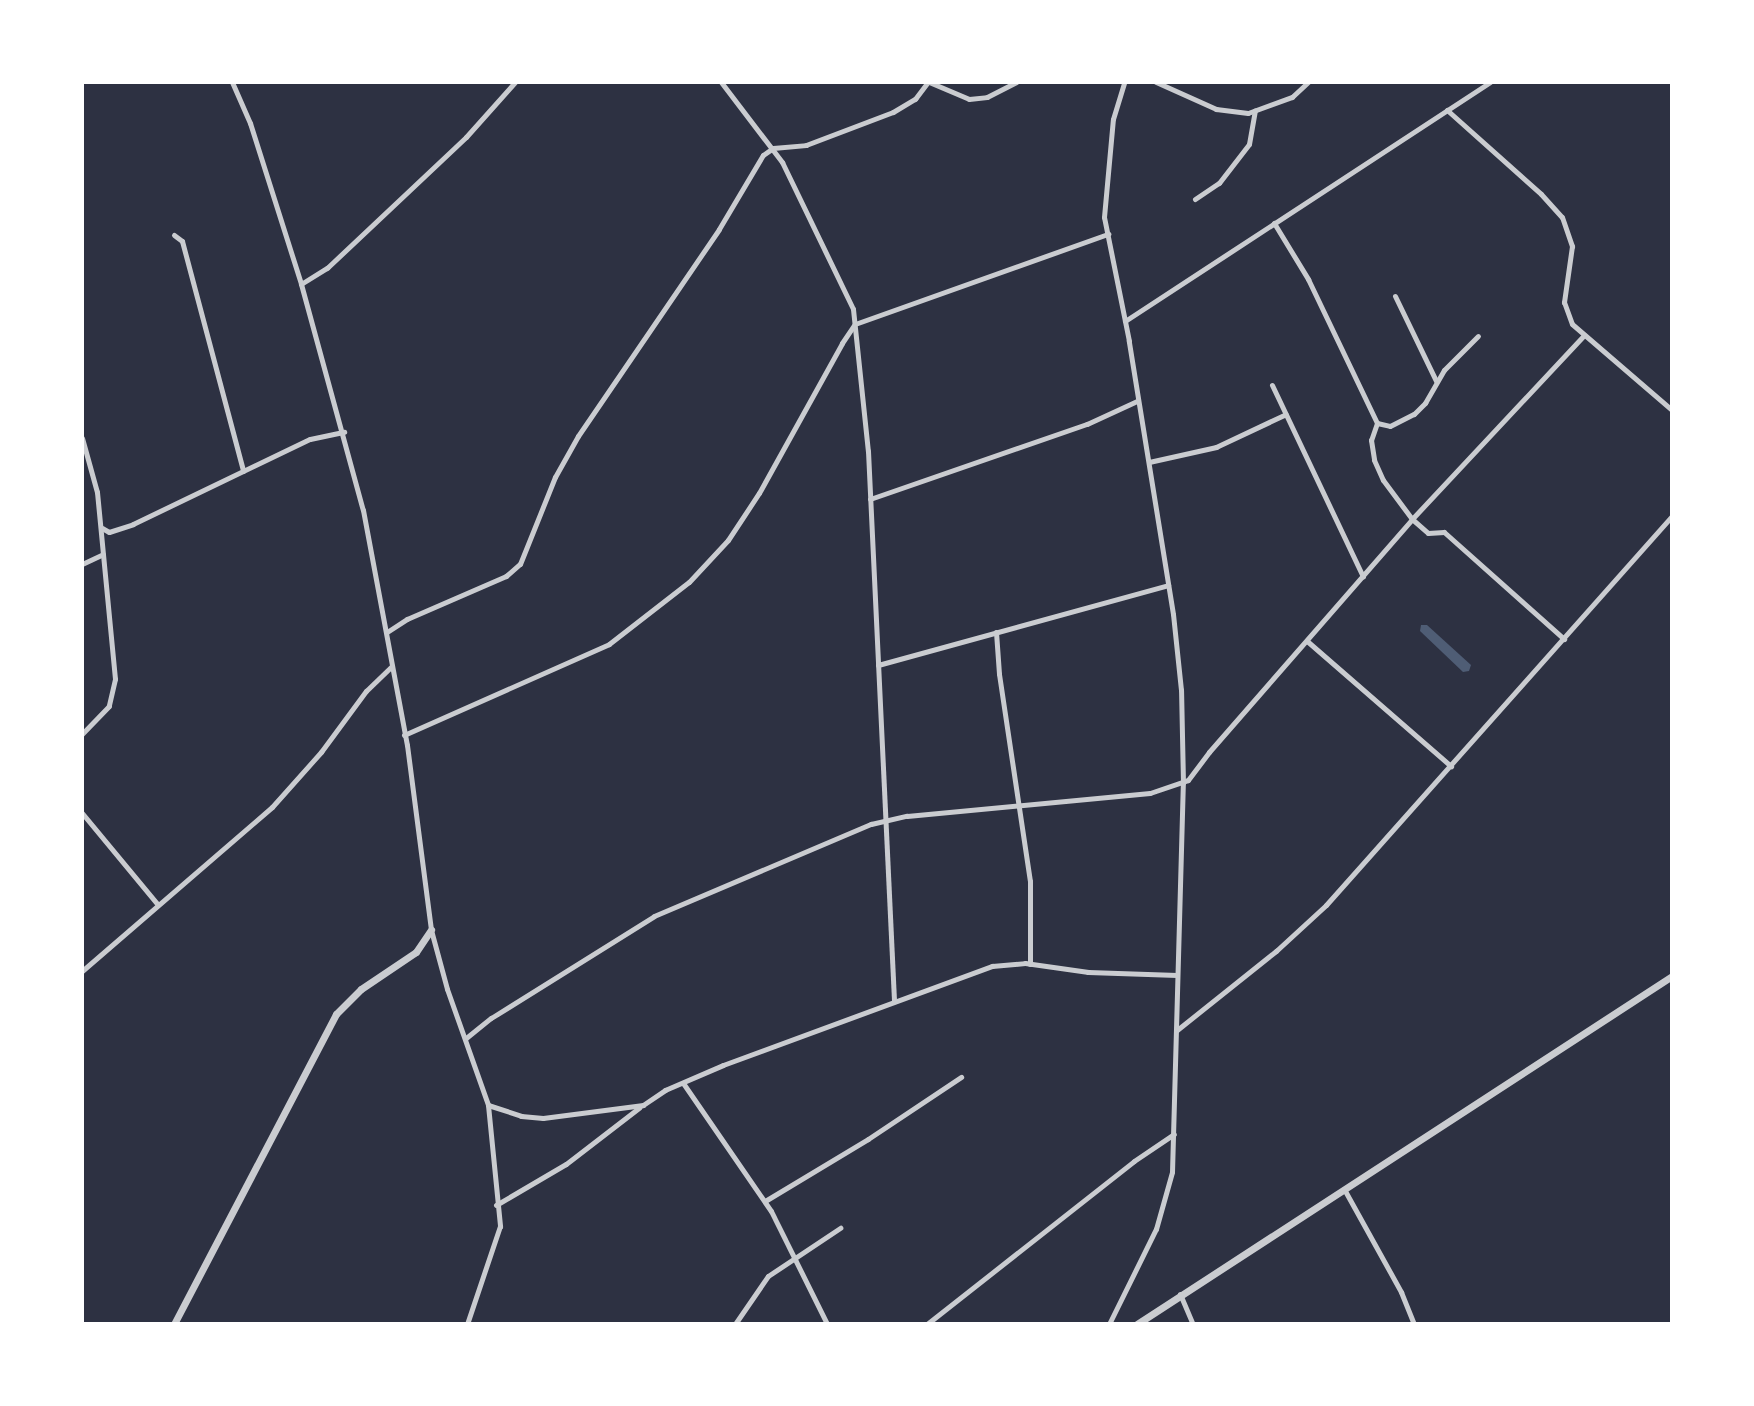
<!DOCTYPE html>
<style>
body{margin:0}
#map{position:relative;width:1754px;height:1406px;overflow:hidden;background:#2d3142;font-family:Poppins,sans-serif}
div>[style]{position:absolute}
[style*='--x']{left:calc(var(--x)*1px);top:calc(var(--y)*1px);width:calc(var(--w)*1px);rotate:calc(var(--a)*1deg)}
.water>*{inset:0;background:#4f5d75}
.minor>*{height:5px;margin:-2.5px;padding:0 2.5px;transform-origin:2.5px;border-radius:2.5px;background:#caccd0}
.tertiary>*{height:7px;margin:-3.5px;padding:0 3.5px;transform-origin:3.5px;border-radius:3.5px;background:#caccd0}
span{translate:-50% -50%;white-space:nowrap;text-align:center;line-height:1.15;-webkit-text-stroke:8px #fff;paint-order:stroke}
.frame{position:absolute;inset:0;border:84px solid #fff;pointer-events:none}
</style>
<div id="map">
<div class="water">
<i style="clip-path:polygon(1421px 625px,1427px 625px,1471px 665px,1469px 671px,1463px 672px,1420px 631px)"></i>
</div>
<div class="minor">
<i style="--x:232;--y:82;--w:45;--a:66.3"></i>
<i style="--x:250;--y:123;--w:169;--a:72.4"></i>
<i style="--x:301;--y:284;--w:234;--a:74.7"></i>
<i style="--x:363;--y:510;--w:239;--a:79.4"></i>
<i style="--x:407;--y:745;--w:187;--a:82.6"></i>
<i style="--x:431;--y:930;--w:61;--a:74.8"></i>
<i style="--x:447;--y:989;--w:123;--a:70.5"></i>
<i style="--x:488;--y:1105;--w:122;--a:84.3"></i>
<i style="--x:500;--y:1226;--w:103;--a:108.6"></i>
<i style="--x:721;--y:82;--w:101;--a:52.7"></i>
<i style="--x:782;--y:162;--w:163;--a:64.2"></i>
<i style="--x:853;--y:309;--w:143;--a:84"></i>
<i style="--x:868;--y:451;--w:551;--a:87.29"></i>
<i style="--x:929;--y:82;--w:43;--a:23"></i>
<i style="--x:969;--y:99;--w:18;--a:-6"></i>
<i style="--x:987;--y:97;--w:33;--a:-27"></i>
<i style="--x:1156;--y:82;--w:66;--a:24.2"></i>
<i style="--x:1216;--y:109;--w:32;--a:7"></i>
<i style="--x:1248;--y:113;--w:47;--a:-20"></i>
<i style="--x:1292;--y:97;--w:22;--a:-43"></i>
<i style="--x:1447;--y:110;--w:126;--a:41.8"></i>
<i style="--x:1541;--y:194;--w:31;--a:48"></i>
<i style="--x:1562;--y:217;--w:31;--a:71"></i>
<i style="--x:1572;--y:246;--w:57;--a:98.1"></i>
<i style="--x:1564;--y:302;--w:23;--a:70"></i>
<i style="--x:1572;--y:324;--w:132;--a:40.7"></i>
<i style="--x:1195;--y:199;--w:29;--a:-34"></i>
<i style="--x:1219;--y:183;--w:49;--a:-52.4"></i>
<i style="--x:1249;--y:144;--w:34;--a:-80"></i>
<i style="--x:1274;--y:223;--w:66;--a:58.7"></i>
<i style="--x:1308;--y:279;--w:160;--a:64.4"></i>
<i style="--x:1377;--y:423;--w:18;--a:109"></i>
<i style="--x:1371;--y:440;--w:20;--a:81"></i>
<i style="--x:1374;--y:460;--w:22;--a:66"></i>
<i style="--x:1383;--y:480;--w:49;--a:53.4"></i>
<i style="--x:1412;--y:519;--w:21;--a:41"></i>
<i style="--x:1428;--y:533;--w:16;--a:-4"></i>
<i style="--x:1444;--y:532;--w:161;--a:41.7"></i>
<i style="--x:174;--y:235;--w:10;--a:37"></i>
<i style="--x:182;--y:241;--w:238;--a:75.1"></i>
<i style="--x:301;--y:284;--w:31;--a:-32"></i>
<i style="--x:327;--y:268;--w:191;--a:-43.3"></i>
<i style="--x:466;--y:137;--w:74;--a:-48.3"></i>
<i style="--x:1395;--y:296;--w:94;--a:64.2"></i>
<i style="--x:1125;--y:321;--w:436;--a:-33.2"></i>
<i style="--x:1272;--y:385;--w:212;--a:64.6"></i>
<i style="--x:1377;--y:423;--w:13;--a:13"></i>
<i style="--x:1390;--y:426;--w:27;--a:-27"></i>
<i style="--x:1414;--y:414;--w:16;--a:-45"></i>
<i style="--x:1425;--y:403;--w:38;--a:-60"></i>
<i style="--x:1444;--y:370;--w:48;--a:-45"></i>
<i style="--x:82;--y:438;--w:56;--a:74.5"></i>
<i style="--x:97;--y:492;--w:188;--a:84.5"></i>
<i style="--x:115;--y:679;--w:28;--a:103"></i>
<i style="--x:109;--y:706;--w:39;--a:134"></i>
<i style="--x:1149;--y:462;--w:69;--a:-12.6"></i>
<i style="--x:1216;--y:447;--w:77;--a:-25.2"></i>
<i style="--x:870;--y:499;--w:230;--a:-19.1"></i>
<i style="--x:1087;--y:424;--w:55;--a:-24.7"></i>
<i style="--x:102;--y:528;--w:8;--a:30"></i>
<i style="--x:109;--y:532;--w:25;--a:-18"></i>
<i style="--x:133;--y:524;--w:196;--a:-25.7"></i>
<i style="--x:310;--y:439;--w:35;--a:-12"></i>
<i style="--x:82;--y:564;--w:23;--a:-25"></i>
<i style="--x:387;--y:632;--w:24;--a:-33"></i>
<i style="--x:407;--y:619;--w:108;--a:-23.5"></i>
<i style="--x:506;--y:576;--w:18;--a:-41"></i>
<i style="--x:520;--y:564;--w:94;--a:-68.1"></i>
<i style="--x:555;--y:477;--w:47;--a:-60.7"></i>
<i style="--x:578;--y:436;--w:250;--a:-55.7"></i>
<i style="--x:719;--y:229;--w:86;--a:-59.3"></i>
<i style="--x:763;--y:155;--w:12;--a:-35"></i>
<i style="--x:773;--y:148;--w:33;--a:-5"></i>
<i style="--x:806;--y:145;--w:93;--a:-20.8"></i>
<i style="--x:893;--y:112;--w:26;--a:-31"></i>
<i style="--x:915;--y:99;--w:21;--a:-53"></i>
<i style="--x:996;--y:632;--w:42;--a:85.9"></i>
<i style="--x:999;--y:674;--w:209;--a:81.5"></i>
<i style="--x:1030;--y:881;--w:83;--a:90"></i>
<i style="--x:1307;--y:641;--w:191;--a:41"></i>
<i style="--x:878;--y:665;--w:301;--a:-15.4"></i>
<i style="--x:404;--y:735;--w:224;--a:-23.9"></i>
<i style="--x:609;--y:644;--w:101;--a:-37.8"></i>
<i style="--x:689;--y:582;--w:57;--a:-47.1"></i>
<i style="--x:728;--y:540;--w:56;--a:-56.6"></i>
<i style="--x:759;--y:493;--w:171;--a:-61"></i>
<i style="--x:842;--y:343;--w:23;--a:-56"></i>
<i style="--x:855;--y:324;--w:269;--a:-19.6"></i>
<i style="--x:82;--y:813;--w:119;--a:50.4"></i>
<i style="--x:82;--y:971;--w:251;--a:-40.8"></i>
<i style="--x:272;--y:807;--w:74;--a:-48.3"></i>
<i style="--x:321;--y:752;--w:76;--a:-53.6"></i>
<i style="--x:366;--y:691;--w:36;--a:-44"></i>
<i style="--x:1177;--y:1030;--w:127;--a:-38.6"></i>
<i style="--x:1276;--y:951;--w:68;--a:-42.6"></i>
<i style="--x:1326;--y:905;--w:521;--a:-48.35"></i>
<i style="--x:466;--y:1038;--w:32;--a:-39"></i>
<i style="--x:491;--y:1018;--w:192;--a:-32"></i>
<i style="--x:654;--y:916;--w:236;--a:-23"></i>
<i style="--x:871;--y:824;--w:37;--a:-13"></i>
<i style="--x:907;--y:816;--w:244;--a:-5.4"></i>
<i style="--x:1150;--y:793;--w:40;--a:-18.9"></i>
<i style="--x:1188;--y:780;--w:35;--a:-53"></i>
<i style="--x:1209;--y:752;--w:309;--a:-48.9"></i>
<i style="--x:1412;--y:519;--w:252;--a:-46.9"></i>
<i style="--x:683;--y:1083;--w:155;--a:55.5"></i>
<i style="--x:771;--y:1211;--w:126;--a:63.6"></i>
<i style="--x:488;--y:1105;--w:35;--a:18"></i>
<i style="--x:521;--y:1116;--w:22;--a:5"></i>
<i style="--x:543;--y:1118;--w:101;--a:-7.4"></i>
<i style="--x:643;--y:1105;--w:27;--a:-34"></i>
<i style="--x:665;--y:1090;--w:63;--a:-23.3"></i>
<i style="--x:723;--y:1065;--w:287;--a:-20.2"></i>
<i style="--x:992;--y:966;--w:33;--a:-5"></i>
<i style="--x:1025;--y:963;--w:64;--a:8.1"></i>
<i style="--x:1088;--y:972;--w:89;--a:1.9"></i>
<i style="--x:1344;--y:1189;--w:118;--a:61"></i>
<i style="--x:1401;--y:1292;--w:35;--a:68"></i>
<i style="--x:765;--y:1201;--w:120;--a:-31"></i>
<i style="--x:868;--y:1139;--w:112;--a:-33.7"></i>
<i style="--x:496;--y:1205;--w:81;--a:-30.4"></i>
<i style="--x:566;--y:1164;--w:93;--a:-37.6"></i>
<i style="--x:1180;--y:1294;--w:33;--a:67"></i>
<i style="--x:735;--y:1324;--w:58;--a:-55.5"></i>
<i style="--x:768;--y:1276;--w:87;--a:-33.7"></i>
<i style="--x:927;--y:1324;--w:263;--a:-38.2"></i>
<i style="--x:1134;--y:1161;--w:48;--a:-34"></i>
<i style="--x:1109;--y:1324;--w:106;--a:-63.7"></i>
<i style="--x:1156;--y:1229;--w:59;--a:-74.3"></i>
<i style="--x:1172;--y:1172;--w:389;--a:-88.4"></i>
<i style="--x:1183;--y:783;--w:93;--a:-91.2"></i>
<i style="--x:1181;--y:690;--w:76;--a:-96"></i>
<i style="--x:1173;--y:614;--w:277;--a:-99.2"></i>
<i style="--x:1129;--y:341;--w:126;--a:-101.4"></i>
<i style="--x:1104;--y:217;--w:98;--a:-84.8"></i>
<i style="--x:1113;--y:119;--w:39;--a:-73"></i>
</div>
<div class="tertiary">
<i style="--x:174;--y:1324;--w:350;--a:-62.4"></i>
<i style="--x:336;--y:1014;--w:35;--a:-45"></i>
<i style="--x:361;--y:989;--w:66;--a:-33.9"></i>
<i style="--x:416;--y:952;--w:27;--a:-56"></i>
<i style="--x:1137;--y:1324;--w:638;--a:-33.04"></i>
</div>
<div class="frame"></div>
</div>
